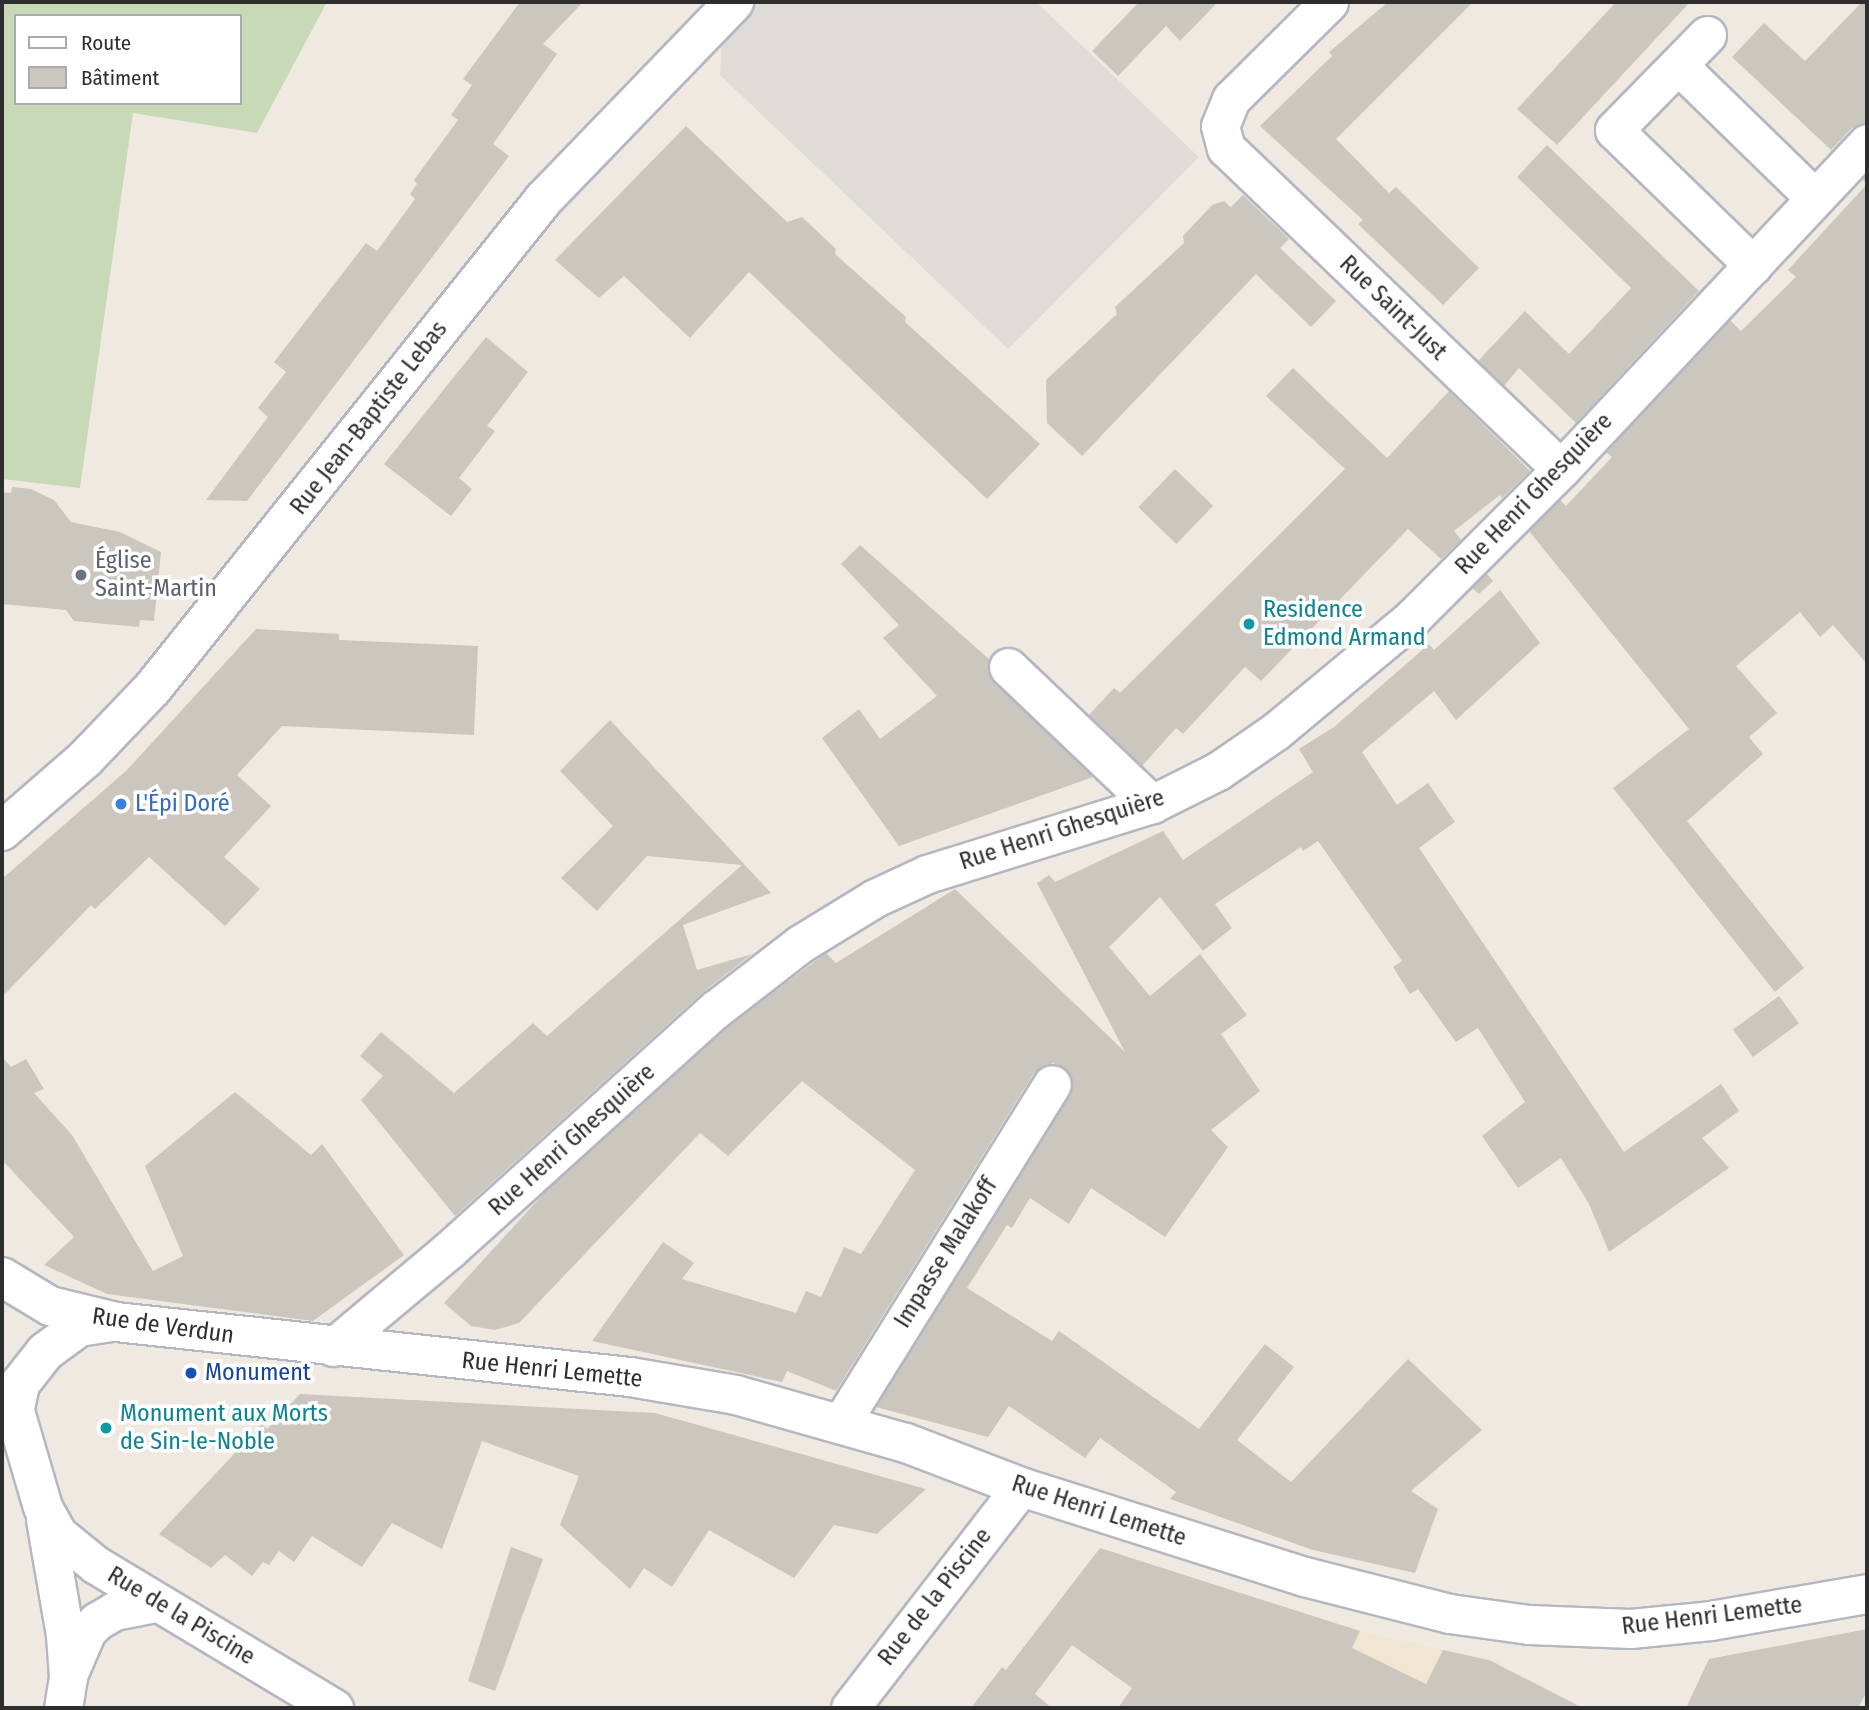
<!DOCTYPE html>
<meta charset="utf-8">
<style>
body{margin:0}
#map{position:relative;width:1869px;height:1710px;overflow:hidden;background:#efe9e1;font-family:"Fira Sans Condensed",sans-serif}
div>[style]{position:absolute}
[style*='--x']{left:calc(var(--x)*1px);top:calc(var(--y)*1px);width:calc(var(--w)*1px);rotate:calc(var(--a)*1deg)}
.education>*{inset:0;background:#f0e6d1}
.cemetery>*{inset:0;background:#c8d9b8}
.plaza>*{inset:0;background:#dfdcd8}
.building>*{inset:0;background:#cbc7bf;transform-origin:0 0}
.roads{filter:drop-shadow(2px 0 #b4b7c1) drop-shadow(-2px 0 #b4b7c1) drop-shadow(0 2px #b4b7c1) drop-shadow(0 -2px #b4b7c1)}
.minor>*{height:37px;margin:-18.5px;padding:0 18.5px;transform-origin:18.5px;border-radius:18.5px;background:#fff}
.tertiary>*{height:38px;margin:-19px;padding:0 19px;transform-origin:19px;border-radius:19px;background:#fff}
.dots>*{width:19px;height:19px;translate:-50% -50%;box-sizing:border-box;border:4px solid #fff;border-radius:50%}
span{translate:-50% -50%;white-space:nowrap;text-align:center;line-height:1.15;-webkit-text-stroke:7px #fff;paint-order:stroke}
.street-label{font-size:24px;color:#2e2e2e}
.worship-label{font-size:24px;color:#5b616d}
.left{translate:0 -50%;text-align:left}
.culture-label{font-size:24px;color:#0d838f}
.shop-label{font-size:24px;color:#366cbe}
.transit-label{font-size:24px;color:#164399}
.frame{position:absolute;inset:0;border:4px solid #2e2e2e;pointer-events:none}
.legend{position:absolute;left:14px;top:14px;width:228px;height:91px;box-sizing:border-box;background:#fff;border:2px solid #ababab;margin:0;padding:9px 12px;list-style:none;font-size:21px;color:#2e2e2e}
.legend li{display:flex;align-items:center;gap:14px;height:35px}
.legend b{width:35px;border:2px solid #ababab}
</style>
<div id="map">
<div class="education">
<i style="clip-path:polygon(1322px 1622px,1360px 1631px,1501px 1663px,1479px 1708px,1279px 1708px)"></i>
</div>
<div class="cemetery">
<i style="clip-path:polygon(evenodd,2px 2px,327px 2px,257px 133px,133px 113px,80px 488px,2px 479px,2px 2px,16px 16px,240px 16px,240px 103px,16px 103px,16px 16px)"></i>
</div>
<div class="plaza">
<i style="clip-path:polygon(758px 2px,1036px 2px,1199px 157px,1008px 349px,720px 75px,722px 37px)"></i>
</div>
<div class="building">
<i style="clip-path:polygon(520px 2px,583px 2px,543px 44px,557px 54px,493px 144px,509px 156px,247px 501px,206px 500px,268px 417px,258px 408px,286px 372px,274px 362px,366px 243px,377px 251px,415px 199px,410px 194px,417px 184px,414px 180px,458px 120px,451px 115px,472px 85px,463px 79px)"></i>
<i style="clip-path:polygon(1139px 2px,1218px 2px,1180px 41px,1166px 26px,1118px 76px,1092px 51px)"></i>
<i style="clip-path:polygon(1388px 2px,1473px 2px,1336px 139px,1389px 193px,1396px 187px,1479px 268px,1443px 305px,1358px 224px,1363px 220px,1260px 126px,1332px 56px,1329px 52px)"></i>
<i style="clip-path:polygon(1616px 2px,1690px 2px,1557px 145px,1517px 109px)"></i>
<i style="clip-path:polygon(1862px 2px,1867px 2px,1867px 123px,1852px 128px,1831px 150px,1732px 57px,1764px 23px,1805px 61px)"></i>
<i style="clip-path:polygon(686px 126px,787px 222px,802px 217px,836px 249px,835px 254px,906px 317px,905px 322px,1040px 444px,987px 499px,749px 272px,690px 338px,624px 276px,599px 298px,555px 260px)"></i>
<i style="clip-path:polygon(1547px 145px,1699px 291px,1576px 423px,1519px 368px,1504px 386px,1478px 361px,1525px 311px,1569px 354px,1631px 288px,1517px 177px)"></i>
<i style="clip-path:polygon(1867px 173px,1867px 664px,1833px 625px,1820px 637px,1800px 612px,1736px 666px,1777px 713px,1749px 737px,1763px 754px,1687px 821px,1804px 968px,1775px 992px,1613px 788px,1689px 729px,1529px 531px,1560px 500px,1566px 506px,1612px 457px,1606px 452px,1730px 320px,1741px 331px,1796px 277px,1788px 270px,1867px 184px,1862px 179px)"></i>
<i style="clip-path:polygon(1243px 195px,1289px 239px,1280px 248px,1336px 301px,1311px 327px,1256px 274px,1082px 456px,1047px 423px,1046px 380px,1117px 314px,1115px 307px,1184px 243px,1183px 236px,1212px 205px,1224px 201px,1231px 207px)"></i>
<i style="clip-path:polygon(486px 337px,528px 372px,487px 426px,495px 431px,459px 478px,472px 489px,451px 516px,384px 464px)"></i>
<i style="clip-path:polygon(1293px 368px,1387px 458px,1449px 391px,1530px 471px,1502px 498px,1500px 495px,1454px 531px,1461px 540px,1441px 559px,1408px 529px,1261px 681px,1245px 667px,1183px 734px,1176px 728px,1142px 766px,1089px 715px,1114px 688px,1120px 693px,1345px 469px,1266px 396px)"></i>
<i style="left:1175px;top:469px;width:53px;height:53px;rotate:44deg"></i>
<i style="clip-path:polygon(12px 487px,31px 489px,54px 500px,71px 522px,120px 532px,161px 552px,154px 621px,140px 620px,139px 627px,74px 621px,66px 610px,2px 604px,2px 492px,11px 493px)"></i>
<i style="clip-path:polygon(860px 545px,989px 659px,988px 672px,994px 682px,1093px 777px,899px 846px,822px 738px,859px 709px,880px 739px,937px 696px,883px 638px,899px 625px,841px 564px)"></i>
<i style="clip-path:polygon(1486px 573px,1493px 581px,1479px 594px,1472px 588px)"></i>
<i style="clip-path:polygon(1500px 590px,1540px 643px,1456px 720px,1434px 691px,1362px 752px,1397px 805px,1428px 783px,1455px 822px,1419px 848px,1624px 1152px,1721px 1084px,1739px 1111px,1702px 1138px,1729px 1168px,1609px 1252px,1589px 1204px,1561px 1158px,1518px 1188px,1482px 1136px,1525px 1102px,1478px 1028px,1456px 1042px,1418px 989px,1410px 994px,1393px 967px,1402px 961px,1318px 841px,1303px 851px,1301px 847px,1215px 904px,1232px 928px,1203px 951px,1160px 897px,1109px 947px,1150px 996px,1200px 954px,1247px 1015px,1221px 1034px,1260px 1091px,1211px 1130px,1228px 1147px,1165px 1237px,1091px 1188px,1069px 1224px,1030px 1198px,1012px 1228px,1007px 1225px,967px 1288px,1052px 1341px,1059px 1331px,1199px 1429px,1265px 1344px,1294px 1367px,1237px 1440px,1291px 1482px,1408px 1359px,1482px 1430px,1411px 1491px,1438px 1509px,1415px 1573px,1313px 1550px,1170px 1499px,1176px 1492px,1100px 1438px,1085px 1458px,1009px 1406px,988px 1437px,876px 1407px,1070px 1095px,1071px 1075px,1053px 1063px,1034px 1073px,836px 1391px,787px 1371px,782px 1382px,592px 1341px,663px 1242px,694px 1263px,682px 1279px,796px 1313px,806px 1291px,821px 1297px,844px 1247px,861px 1254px,915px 1170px,802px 1081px,728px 1156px,700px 1133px,519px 1323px,495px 1330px,471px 1326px,444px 1303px,546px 1191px,729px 1025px,826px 953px,836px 963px,955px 889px,1125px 1052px,1037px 883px,1049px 875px,1055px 882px,1163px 831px,1183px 860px,1313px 772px,1299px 749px,1334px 727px,1429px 644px,1434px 650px)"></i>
<i style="clip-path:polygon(256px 629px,339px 634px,339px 640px,478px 646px,474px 735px,282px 726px,237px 775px,271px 806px,224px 857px,260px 889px,225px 926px,149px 857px,95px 909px,91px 905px,2px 997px,2px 879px,127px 770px)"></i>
<i style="clip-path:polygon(610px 720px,771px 893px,683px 925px,697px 970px,752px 954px,702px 993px,455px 1216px,361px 1100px,383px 1076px,360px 1056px,381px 1032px,454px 1093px,533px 1023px,547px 1036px,742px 865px,647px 856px,597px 911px,561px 878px,613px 826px,560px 771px)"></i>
<i style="left:1779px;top:996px;width:34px;height:57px;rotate:54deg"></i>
<i style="clip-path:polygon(2px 1057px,11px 1067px,26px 1059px,44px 1089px,34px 1093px,72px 1135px,153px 1271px,183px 1256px,145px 1166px,235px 1092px,311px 1155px,322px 1144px,404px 1255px,313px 1321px,107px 1294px,44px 1265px,74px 1237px,2px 1160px)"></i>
<i style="clip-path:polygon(300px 1394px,655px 1413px,926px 1489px,877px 1534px,834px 1525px,794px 1578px,709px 1530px,672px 1587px,644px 1568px,630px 1589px,560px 1525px,579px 1476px,482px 1441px,442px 1549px,392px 1523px,362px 1567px,312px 1536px,294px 1562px,279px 1551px,269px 1565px,263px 1562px,252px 1576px,225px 1555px,211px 1568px,159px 1534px,262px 1424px,267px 1429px)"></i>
<i style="clip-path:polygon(511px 1547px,543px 1559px,495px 1691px,468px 1681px)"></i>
<i style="clip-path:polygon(1100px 1548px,1360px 1631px,1352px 1648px,1426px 1684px,1443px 1650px,1489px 1660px,1583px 1708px,1118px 1708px,1132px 1688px,1072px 1645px,1035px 1694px,1052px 1708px,971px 1708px,1002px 1667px,1006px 1670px)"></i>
<i style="clip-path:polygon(1867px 1629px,1867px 1691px,1858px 1708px,1686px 1708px,1709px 1659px)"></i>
</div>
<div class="roads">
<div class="minor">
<i style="--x:1329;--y:2;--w:138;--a:135.3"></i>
<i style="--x:1231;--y:99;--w:29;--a:112"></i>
<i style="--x:1220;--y:126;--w:23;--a:75"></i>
<i style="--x:1226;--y:148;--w:464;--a:43.8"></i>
<i style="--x:1707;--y:35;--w:133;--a:134.4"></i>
<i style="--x:1614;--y:130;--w:194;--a:44.2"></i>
<i style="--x:1678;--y:65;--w:191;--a:44.2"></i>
<i style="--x:1008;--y:667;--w:199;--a:43.6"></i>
<i style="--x:333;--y:1347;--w:153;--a:-39.9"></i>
<i style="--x:450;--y:1249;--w:358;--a:-42.1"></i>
<i style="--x:716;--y:1009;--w:106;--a:-37.7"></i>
<i style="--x:800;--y:944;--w:88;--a:-31.5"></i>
<i style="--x:875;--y:898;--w:57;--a:-24.8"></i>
<i style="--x:927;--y:874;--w:236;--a:-17.3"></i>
<i style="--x:1152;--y:804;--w:74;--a:-26.6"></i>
<i style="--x:1218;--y:771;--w:70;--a:-34.6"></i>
<i style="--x:1276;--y:731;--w:177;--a:-39.7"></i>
<i style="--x:1412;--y:618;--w:211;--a:-45"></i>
<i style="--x:1561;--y:469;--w:447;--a:-46.8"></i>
<i style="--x:841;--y:1423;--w:399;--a:-58.1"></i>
<i style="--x:43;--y:1507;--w:31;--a:61"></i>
<i style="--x:58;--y:1534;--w:49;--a:39.2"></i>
<i style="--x:96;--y:1565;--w:278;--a:31"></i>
<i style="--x:45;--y:1519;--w:118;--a:80.2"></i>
<i style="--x:65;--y:1635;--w:42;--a:85.9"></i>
<i style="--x:68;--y:1677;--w:31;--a:99"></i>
<i style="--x:69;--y:1673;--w:46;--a:-66.8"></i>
<i style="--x:87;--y:1631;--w:14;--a:-45"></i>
<i style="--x:97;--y:1621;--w:20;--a:-30"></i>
<i style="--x:114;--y:1611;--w:43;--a:-10.8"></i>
<i style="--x:850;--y:1708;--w:279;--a:-52.3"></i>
</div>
<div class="tertiary">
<i style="--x:2;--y:831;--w:110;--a:-40.9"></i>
<i style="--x:85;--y:759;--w:97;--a:-46.3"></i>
<i style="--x:152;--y:689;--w:626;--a:-51.35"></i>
<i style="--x:543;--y:200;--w:275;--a:-46"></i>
<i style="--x:2;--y:1277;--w:56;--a:31.1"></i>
<i style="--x:50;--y:1306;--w:68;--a:13.6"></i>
<i style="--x:116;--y:1322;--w:517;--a:6.11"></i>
<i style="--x:630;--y:1377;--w:108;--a:9.6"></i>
<i style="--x:736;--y:1395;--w:177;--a:15.8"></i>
<i style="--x:906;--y:1443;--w:123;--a:20.9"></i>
<i style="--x:1021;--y:1487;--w:298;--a:17.6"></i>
<i style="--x:1305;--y:1577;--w:150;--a:14.3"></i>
<i style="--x:1450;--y:1614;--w:80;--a:7.9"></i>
<i style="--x:1529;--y:1625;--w:102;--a:2.2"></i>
<i style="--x:1631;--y:1629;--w:80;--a:-5.7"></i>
<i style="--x:1711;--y:1621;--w:158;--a:-9.8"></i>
<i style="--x:9;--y:1391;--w:121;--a:73.7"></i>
<i style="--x:14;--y:1413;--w:30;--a:-78"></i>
<i style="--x:20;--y:1384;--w:41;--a:-52"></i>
<i style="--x:45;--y:1352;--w:42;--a:-36.3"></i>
<i style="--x:79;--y:1327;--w:31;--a:-9"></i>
</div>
</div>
<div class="dots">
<i style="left:81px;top:575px;background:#6b7280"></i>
<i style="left:1249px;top:624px;background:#0f9aa8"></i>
<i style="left:121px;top:804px;background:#3f7fe0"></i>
<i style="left:191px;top:1373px;background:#1a4fb4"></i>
<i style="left:106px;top:1428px;background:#0f9aa8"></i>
</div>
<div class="street-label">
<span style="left:1393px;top:308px;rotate:44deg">Rue Saint-Just</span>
<span style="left:369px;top:418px;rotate:-52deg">Rue Jean-Baptiste Lebas</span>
<span style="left:1534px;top:494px;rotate:-46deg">Rue Henri Ghesquière</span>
<span style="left:1062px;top:830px;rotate:-18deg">Rue Henri Ghesquière</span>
<span style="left:572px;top:1140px;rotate:-42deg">Rue Henri Ghesquière</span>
<span style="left:946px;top:1253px;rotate:-58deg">Impasse Malakoff</span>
<span style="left:163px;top:1326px;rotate:8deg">Rue de Verdun</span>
<span style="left:552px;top:1370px;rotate:6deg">Rue Henri Lemette</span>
<span style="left:1099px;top:1511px;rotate:18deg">Rue Henri Lemette</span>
<span style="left:935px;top:1597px;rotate:-52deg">Rue de la Piscine</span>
<span style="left:181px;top:1616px;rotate:31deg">Rue de la Piscine</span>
<span style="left:1712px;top:1616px;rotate:-7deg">Rue Henri Lemette</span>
</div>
<div class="worship-label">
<span class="left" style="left:95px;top:575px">Église<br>Saint-Martin</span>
</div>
<div class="culture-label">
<span class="left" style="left:1263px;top:624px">Residence<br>Edmond Armand</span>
<span class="left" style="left:120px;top:1428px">Monument aux Morts<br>de Sin-le-Noble</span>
</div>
<div class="shop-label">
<span class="left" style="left:135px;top:804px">L'Épi Doré</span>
</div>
<div class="transit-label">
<span class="left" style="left:205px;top:1373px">Monument</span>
</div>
<div class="frame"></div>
<ul class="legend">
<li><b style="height:9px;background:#fff"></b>Route</li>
<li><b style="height:19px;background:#cbc7bf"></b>Bâtiment</li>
</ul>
</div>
